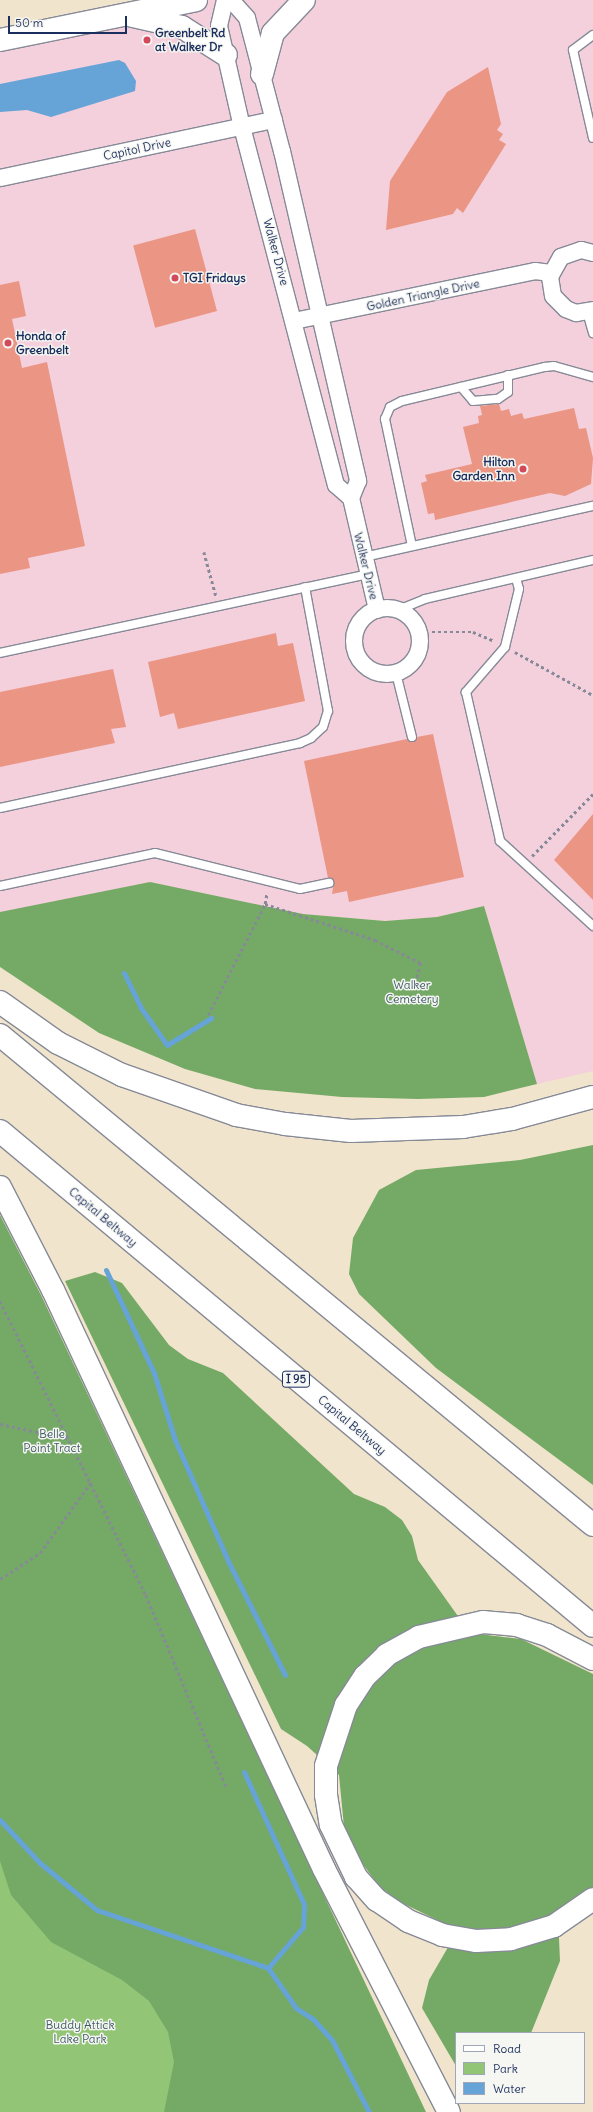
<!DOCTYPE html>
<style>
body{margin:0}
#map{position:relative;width:593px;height:2112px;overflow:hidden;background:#f1e4cd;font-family:Delius,sans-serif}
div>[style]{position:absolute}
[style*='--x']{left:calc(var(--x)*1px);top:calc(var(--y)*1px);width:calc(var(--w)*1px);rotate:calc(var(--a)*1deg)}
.built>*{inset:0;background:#f4cfdc}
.green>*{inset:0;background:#92c575}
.forest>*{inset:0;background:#75aa66}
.water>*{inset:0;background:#66a3d7}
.stream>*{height:5px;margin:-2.5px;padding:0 2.5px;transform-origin:2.5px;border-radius:2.5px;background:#66a3d7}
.building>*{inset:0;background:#eb9584;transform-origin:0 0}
.path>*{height:2.5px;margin-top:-1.25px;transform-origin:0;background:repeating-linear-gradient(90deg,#868a96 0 3px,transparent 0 6px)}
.roads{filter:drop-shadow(1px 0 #868a96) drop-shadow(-1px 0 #868a96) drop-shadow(0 1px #868a96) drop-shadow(0 -1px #868a96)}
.lane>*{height:8px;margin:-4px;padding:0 4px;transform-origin:4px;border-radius:4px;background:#fff}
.street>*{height:16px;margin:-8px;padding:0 8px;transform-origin:8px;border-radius:8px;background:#fff}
.street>.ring{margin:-8px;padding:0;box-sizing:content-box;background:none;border:16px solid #fff;border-radius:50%}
.primary>*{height:22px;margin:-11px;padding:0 11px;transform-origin:11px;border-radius:11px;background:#fff}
.highway>*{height:22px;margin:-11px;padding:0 11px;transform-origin:11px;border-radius:11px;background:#fff}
.dots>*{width:11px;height:11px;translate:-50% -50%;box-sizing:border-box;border:2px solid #f6f6f2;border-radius:50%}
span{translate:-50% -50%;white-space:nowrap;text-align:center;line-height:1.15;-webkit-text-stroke:3px #f6f6f2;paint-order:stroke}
.shield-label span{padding:1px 3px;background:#f6f6f2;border:1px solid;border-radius:3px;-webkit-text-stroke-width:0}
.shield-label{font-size:11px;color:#1b2f5e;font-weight:700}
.poi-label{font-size:12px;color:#1b2f5e;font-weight:700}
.left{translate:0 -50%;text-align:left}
.right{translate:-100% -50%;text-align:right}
.street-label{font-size:12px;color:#1b2f5e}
.park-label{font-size:12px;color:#3f5c65}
.legend{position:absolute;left:455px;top:2032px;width:130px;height:72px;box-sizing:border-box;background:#f6f6f2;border:1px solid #9ea6b7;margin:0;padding:5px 7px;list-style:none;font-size:12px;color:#1b2f5e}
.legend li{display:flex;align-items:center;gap:8px;height:20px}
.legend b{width:20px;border:1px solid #9ea6b7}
.scale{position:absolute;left:8px;top:16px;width:119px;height:18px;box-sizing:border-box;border:2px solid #1b2f5e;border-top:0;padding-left:5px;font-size:12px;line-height:14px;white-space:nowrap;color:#1b2f5e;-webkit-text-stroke:3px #f6f6f2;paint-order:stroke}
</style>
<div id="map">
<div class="built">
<i style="clip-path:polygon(196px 0,593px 0,593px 1071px,537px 1084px,484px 906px,437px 917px,385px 921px,303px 914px,0 912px,0 40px)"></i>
</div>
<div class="green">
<i style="clip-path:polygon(0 1844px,147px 1976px,203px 2053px,195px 2112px,0 2112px)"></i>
</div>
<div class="forest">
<i style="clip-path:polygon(150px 882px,303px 914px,385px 921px,437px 917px,484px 906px,537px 1084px,484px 1097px,418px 1099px,342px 1097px,255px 1089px,185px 1069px,99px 1033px,0 967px,0 912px)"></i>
<i style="clip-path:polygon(593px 1145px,593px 1485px,436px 1368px,359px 1294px,349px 1274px,353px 1238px,379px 1190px,416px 1170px,520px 1160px)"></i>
<i style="clip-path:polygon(0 1215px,41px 1295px,426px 2112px,164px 2112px,174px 2062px,168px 2032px,149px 2001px,122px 1980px,51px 1942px,11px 1895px,0 1861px)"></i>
<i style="clip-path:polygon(95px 1272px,122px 1283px,169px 1345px,188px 1359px,223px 1373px,354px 1494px,385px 1507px,402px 1520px,412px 1536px,418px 1560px,470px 1633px,521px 1639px,593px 1674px,593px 1887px,558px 1915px,560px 1961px,531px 2033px,456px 2033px,456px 2066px,422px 2008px,429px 1980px,458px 1930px,400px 1902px,379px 1886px,359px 1859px,344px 1827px,339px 1775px,307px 1746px,281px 1729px,65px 1281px)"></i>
</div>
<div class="water">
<i style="clip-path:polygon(119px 60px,125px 63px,136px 81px,135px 91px,51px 117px,27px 110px,0 112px,0 84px)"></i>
</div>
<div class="stream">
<i style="--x:124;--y:973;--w:39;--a:64"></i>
<i style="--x:141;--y:1008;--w:45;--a:54.9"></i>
<i style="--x:167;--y:1045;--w:52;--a:-31.5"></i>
<i style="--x:106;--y:1270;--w:114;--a:65"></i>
<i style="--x:154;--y:1373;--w:70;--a:72.6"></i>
<i style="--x:175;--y:1440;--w:134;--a:66.3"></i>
<i style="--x:229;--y:1563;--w:125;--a:63.4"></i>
<i style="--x:244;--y:1772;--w:145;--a:65.6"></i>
<i style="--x:304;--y:1904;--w:23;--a:92"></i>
<i style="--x:303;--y:1927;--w:54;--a:130.5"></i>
<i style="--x:0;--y:1820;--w:59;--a:47.1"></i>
<i style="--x:40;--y:1863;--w:74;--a:39.5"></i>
<i style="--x:97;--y:1910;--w:181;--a:18.7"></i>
<i style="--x:268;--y:1968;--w:49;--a:55"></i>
<i style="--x:296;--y:2008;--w:20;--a:33"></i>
<i style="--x:313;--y:2019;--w:28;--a:48"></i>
<i style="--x:332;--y:2040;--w:81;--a:62.8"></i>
</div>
<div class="building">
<i style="clip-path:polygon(488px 67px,501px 124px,497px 130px,503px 134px,499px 140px,506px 144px,463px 213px,457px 208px,453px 214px,386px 230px,390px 181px,447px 92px)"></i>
<i style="left:195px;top:229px;width:85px;height:64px;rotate:75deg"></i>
<i style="clip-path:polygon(19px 281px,26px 316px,12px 319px,22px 368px,47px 362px,85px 546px,28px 558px,30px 568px,0 574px,0 285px)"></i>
<i style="clip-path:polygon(499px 404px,501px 411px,509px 409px,511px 416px,522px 413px,524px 419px,574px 408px,579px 429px,586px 428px,593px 458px,591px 484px,565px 496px,550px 493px,435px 520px,434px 513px,428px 514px,421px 483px,427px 481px,425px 475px,472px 464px,463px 427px,479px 423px,478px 416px,482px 415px,480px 406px)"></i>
<i style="clip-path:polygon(276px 633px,278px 646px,293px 643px,305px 701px,178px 729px,174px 713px,160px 717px,148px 662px)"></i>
<i style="clip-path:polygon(113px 669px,126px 727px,111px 729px,115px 743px,0 767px,0 692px)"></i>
<i style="clip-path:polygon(433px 734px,464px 877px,349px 902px,347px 891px,332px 894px,334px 882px,328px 878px,304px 761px,407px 739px,413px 742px,417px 737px)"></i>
<i style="clip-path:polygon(593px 814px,593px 900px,554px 860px)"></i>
</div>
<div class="path">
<i style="--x:204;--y:552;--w:46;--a:74.7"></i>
<i style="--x:432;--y:632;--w:41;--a:0"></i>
<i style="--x:473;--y:632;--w:23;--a:23"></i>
<i style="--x:515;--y:652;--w:89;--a:28.9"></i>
<i style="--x:532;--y:856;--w:87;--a:-45.5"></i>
<i style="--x:265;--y:904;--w:116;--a:18.1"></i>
<i style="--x:375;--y:940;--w:51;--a:26.6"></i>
<i style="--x:421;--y:963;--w:30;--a:105"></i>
<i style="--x:208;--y:1015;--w:125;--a:-62.8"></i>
<i style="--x:265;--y:904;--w:12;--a:-81"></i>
<i style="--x:0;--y:1301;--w:328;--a:63.6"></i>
<i style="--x:146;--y:1595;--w:210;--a:67.3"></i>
<i style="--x:0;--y:1424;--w:72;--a:12.1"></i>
<i style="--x:0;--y:1579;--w:48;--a:-33"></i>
<i style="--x:40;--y:1553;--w:87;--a:-54.3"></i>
</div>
<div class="roads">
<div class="lane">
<i style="--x:593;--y:35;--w:25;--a:143"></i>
<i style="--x:573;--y:50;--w:90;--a:77.2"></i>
<i style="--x:587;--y:312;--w:22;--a:74"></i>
<i style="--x:461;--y:387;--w:18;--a:49"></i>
<i style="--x:473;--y:401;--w:25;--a:-5"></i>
<i style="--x:498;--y:399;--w:12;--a:-35"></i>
<i style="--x:508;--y:392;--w:17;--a:-90"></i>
<i style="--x:412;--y:546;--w:130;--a:-102"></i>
<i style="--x:385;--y:419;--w:13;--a:-67"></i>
<i style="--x:390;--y:407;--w:13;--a:-27"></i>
<i style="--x:402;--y:401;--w:147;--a:-13.4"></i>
<i style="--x:545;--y:367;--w:9;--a:-6"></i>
<i style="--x:554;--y:366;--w:41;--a:15.8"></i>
<i style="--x:364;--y:557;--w:235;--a:-12.6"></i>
<i style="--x:516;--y:578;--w:11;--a:75"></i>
<i style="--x:519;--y:589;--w:60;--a:103.6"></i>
<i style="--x:505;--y:647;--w:60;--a:130.9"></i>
<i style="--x:466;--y:692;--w:153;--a:77.1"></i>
<i style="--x:500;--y:841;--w:126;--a:42.4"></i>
<i style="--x:398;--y:610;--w:29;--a:-22"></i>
<i style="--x:425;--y:599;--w:172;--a:-13.1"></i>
<i style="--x:0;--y:653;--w:376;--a:-12.1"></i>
<i style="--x:396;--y:673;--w:66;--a:76"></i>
<i style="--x:0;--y:808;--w:307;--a:-12.2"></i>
<i style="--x:300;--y:743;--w:12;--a:-24"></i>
<i style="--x:311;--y:738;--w:16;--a:-43"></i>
<i style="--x:323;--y:727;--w:17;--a:-73"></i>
<i style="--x:328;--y:711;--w:126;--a:-100.5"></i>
<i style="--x:0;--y:886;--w:158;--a:-12"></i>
<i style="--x:155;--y:853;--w:149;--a:13.9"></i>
<i style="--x:300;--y:889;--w:30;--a:-12"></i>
</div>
<div class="street">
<i style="--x:225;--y:0;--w:27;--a:103"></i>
<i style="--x:219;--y:26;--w:104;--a:77.2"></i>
<i style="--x:242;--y:127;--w:370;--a:75.3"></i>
<i style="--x:336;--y:485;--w:20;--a:41"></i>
<i style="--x:231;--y:0;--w:24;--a:48"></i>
<i style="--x:247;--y:18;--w:138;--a:75.3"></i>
<i style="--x:282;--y:151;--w:339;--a:77"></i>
<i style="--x:358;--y:481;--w:18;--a:112"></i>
<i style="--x:351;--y:498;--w:115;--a:76.9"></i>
<i style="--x:0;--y:178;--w:280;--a:-12"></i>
<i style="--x:593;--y:253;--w:12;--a:-166"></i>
<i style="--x:581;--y:250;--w:21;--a:161"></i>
<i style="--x:561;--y:257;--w:23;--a:119"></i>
<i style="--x:550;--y:277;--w:19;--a:81"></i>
<i style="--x:553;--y:296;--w:18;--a:45"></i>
<i style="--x:566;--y:309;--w:11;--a:22"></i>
<i style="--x:576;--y:313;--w:17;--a:-10"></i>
<i style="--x:294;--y:321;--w:246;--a:-11.7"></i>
<i style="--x:535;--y:271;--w:16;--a:7"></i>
<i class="ring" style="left:354px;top:608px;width:50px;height:50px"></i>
</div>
<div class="primary">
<i style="--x:133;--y:16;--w:50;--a:12.7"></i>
<i style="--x:182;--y:27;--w:52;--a:32.5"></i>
<i style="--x:0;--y:40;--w:200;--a:-11.5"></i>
<i style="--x:262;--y:74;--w:42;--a:-75"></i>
<i style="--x:273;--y:33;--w:45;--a:-46.8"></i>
</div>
<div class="highway">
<i style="--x:0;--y:1002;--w:71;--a:35.3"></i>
<i style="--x:58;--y:1043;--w:72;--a:26.6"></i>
<i style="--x:122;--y:1075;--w:121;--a:19.3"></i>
<i style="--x:236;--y:1115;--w:50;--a:10.4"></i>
<i style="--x:285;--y:1124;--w:66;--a:6.1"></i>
<i style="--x:351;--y:1131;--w:112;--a:-2"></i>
<i style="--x:463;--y:1127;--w:50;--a:-9.3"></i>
<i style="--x:512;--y:1119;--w:84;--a:-15.2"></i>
<i style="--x:0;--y:1035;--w:769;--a:39.57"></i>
<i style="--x:0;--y:1131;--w:772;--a:39.85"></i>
<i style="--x:0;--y:1187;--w:116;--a:62.8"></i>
<i style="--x:53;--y:1290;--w:639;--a:64.92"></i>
<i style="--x:324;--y:1869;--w:273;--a:62.8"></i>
<i style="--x:593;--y:1659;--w:52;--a:-152.4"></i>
<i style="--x:547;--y:1635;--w:32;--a:-162"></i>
<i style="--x:517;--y:1625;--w:34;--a:-175"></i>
<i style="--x:483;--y:1622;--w:66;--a:166.8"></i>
<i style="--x:419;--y:1637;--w:37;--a:151"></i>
<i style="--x:387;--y:1655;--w:30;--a:136"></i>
<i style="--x:365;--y:1676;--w:35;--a:123"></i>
<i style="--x:346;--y:1705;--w:64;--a:108.2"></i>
<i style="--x:326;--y:1766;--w:29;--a:90"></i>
<i style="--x:326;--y:1795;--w:30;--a:81"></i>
<i style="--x:331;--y:1825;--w:58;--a:64.3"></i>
<i style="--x:356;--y:1877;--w:31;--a:48"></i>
<i style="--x:377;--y:1900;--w:37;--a:34"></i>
<i style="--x:408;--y:1921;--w:37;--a:22"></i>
<i style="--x:442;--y:1935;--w:35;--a:10"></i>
<i style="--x:476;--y:1941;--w:35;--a:-3"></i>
<i style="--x:511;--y:1939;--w:45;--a:-16.8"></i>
<i style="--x:554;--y:1926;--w:47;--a:-34.7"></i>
</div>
</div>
<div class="dots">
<i style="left:147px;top:40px;background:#d1495b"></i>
<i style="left:175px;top:278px;background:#d1495b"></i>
<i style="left:8px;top:343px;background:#d1495b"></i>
<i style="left:523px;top:469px;background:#d1495b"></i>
</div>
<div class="shield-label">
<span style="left:296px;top:1379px">I 95</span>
</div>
<div class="poi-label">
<span class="left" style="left:155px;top:40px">Greenbelt Rd<br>at Walker Dr</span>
<span class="left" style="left:183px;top:278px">TGI Fridays</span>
<span class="left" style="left:16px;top:343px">Honda of<br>Greenbelt</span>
<span class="right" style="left:515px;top:469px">Hilton<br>Garden Inn</span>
</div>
<div class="street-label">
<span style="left:137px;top:149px;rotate:-12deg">Capitol Drive</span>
<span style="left:276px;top:252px;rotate:75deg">Walker Drive</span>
<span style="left:423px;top:295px;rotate:-12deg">Golden Triangle Drive</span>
<span style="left:366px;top:566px;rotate:76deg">Walker Drive</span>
<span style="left:103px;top:1217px;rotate:40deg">Capital Beltway</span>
<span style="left:352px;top:1425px;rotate:40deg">Capital Beltway</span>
</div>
<div class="park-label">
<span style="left:412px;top:992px">Walker<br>Cemetery</span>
<span style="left:52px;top:1441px">Belle<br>Point Tract</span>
<span style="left:80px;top:2032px">Buddy Attick<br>Lake Park</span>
</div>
<ul class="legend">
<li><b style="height:5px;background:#fff"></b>Road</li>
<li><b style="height:11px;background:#92c575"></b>Park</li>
<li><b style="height:11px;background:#66a3d7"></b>Water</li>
</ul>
<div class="scale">50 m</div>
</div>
